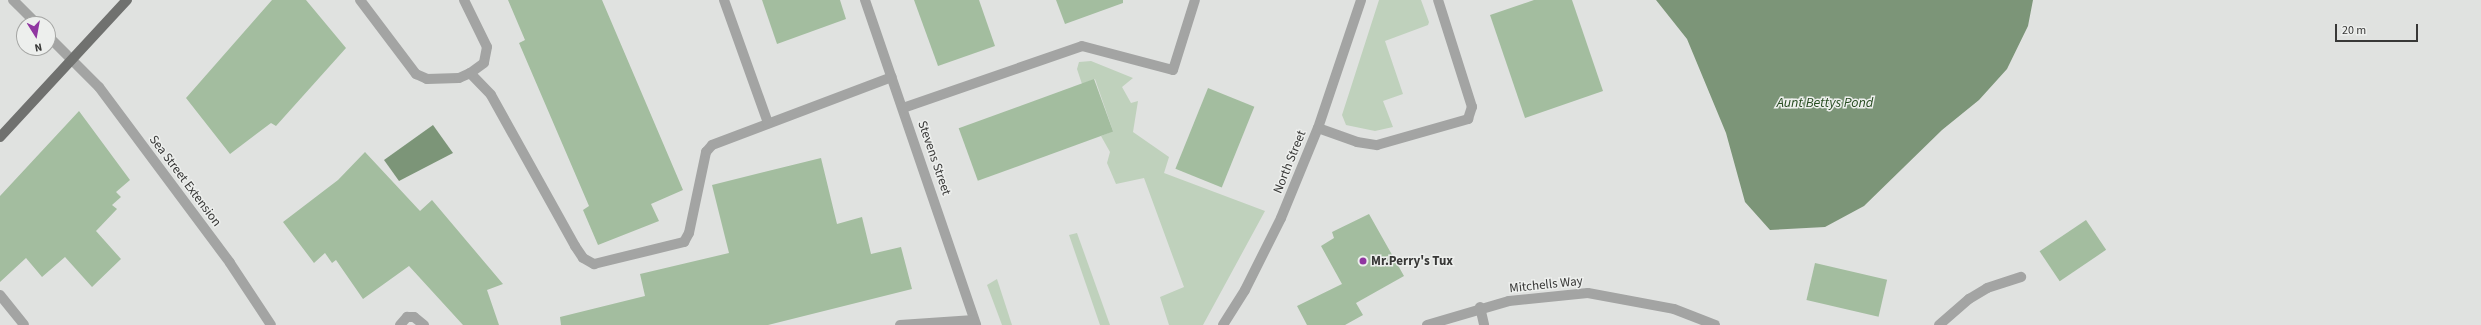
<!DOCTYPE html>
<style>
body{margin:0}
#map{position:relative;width:2481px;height:325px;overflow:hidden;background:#e0e2e0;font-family:"Source Sans 3",sans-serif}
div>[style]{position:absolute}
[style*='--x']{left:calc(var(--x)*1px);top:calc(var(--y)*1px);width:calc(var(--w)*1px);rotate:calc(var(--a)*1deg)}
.green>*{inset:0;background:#bfd1bc}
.water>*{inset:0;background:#7c9578}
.building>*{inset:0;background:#a3bd9f;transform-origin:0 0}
.minor>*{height:10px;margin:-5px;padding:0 5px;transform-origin:5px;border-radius:5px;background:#a3a4a3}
.major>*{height:10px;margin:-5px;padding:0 5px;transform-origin:5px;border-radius:5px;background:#70716f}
.dots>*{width:11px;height:11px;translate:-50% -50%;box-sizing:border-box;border:2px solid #edefed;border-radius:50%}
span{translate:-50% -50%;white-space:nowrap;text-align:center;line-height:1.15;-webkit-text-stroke:3px #edefed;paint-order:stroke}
.street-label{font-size:13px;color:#383837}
.poi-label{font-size:13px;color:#383837;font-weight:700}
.left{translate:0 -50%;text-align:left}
.water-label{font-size:14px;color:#284d22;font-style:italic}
.north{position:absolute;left:16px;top:16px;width:40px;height:40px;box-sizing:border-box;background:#edefed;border:1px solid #a5a6a4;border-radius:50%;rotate:169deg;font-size:11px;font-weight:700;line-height:16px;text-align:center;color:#383837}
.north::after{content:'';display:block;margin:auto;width:14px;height:18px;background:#9036a1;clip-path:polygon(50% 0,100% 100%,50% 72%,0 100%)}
.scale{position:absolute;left:2335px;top:24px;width:83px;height:18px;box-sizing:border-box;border:2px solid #383837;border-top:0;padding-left:5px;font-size:12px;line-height:14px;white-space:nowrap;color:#383837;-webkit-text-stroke:3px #edefed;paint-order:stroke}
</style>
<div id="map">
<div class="green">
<i style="clip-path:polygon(1379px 0,1421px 0,1429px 22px,1428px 25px,1385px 41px,1403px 94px,1383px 101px,1393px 127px,1375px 131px,1346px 125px,1342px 115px)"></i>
<i style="clip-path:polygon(1091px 61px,1133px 78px,1122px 87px,1131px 103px,1138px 101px,1133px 132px,1169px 157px,1164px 173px,1265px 211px,1203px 325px,1169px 325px,1160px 297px,1184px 287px,1144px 178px,1116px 184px,1107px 163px,1110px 152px,1101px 136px,1113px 131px,1095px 79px,1082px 84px,1077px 69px,1079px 62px)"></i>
<i style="clip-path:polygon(1077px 233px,1110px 325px,1100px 325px,1069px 235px)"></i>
<i style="clip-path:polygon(997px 279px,1012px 325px,1002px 325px,987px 285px)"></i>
</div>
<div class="water">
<i style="clip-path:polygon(1656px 0,2033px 0,2028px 26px,2007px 69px,1979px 100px,1942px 130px,1864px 206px,1825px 227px,1770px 230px,1745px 202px,1726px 133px,1687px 39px)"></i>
<i style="clip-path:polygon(433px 125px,453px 153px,399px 181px,384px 160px)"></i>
</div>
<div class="building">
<i style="clip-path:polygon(272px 0,306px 0,346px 48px,276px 126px,271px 123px,230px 154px,186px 98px)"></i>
<i style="clip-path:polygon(508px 0,602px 0,683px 190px,651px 204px,659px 221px,598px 245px,583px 210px,589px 206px,519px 43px,525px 40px)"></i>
<i style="clip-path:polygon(762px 0,840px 0,846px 19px,777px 44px)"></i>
<i style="clip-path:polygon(914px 0,979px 0,995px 46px,938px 66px)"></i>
<i style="clip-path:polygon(1056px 0,1123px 0,1123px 3px,1065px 24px)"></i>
<i style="clip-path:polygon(1534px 0,1572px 0,1603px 91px,1525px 118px,1490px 15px)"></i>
<i style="left:1094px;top:79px;width:56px;height:144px;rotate:70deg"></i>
<i style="left:1208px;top:88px;width:50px;height:87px;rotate:22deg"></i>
<i style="clip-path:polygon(79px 111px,130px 180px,116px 192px,121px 197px,112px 205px,117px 209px,96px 231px,121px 259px,92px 287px,65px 257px,42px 277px,26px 258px,0 282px,0 196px)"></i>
<i style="clip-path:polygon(365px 152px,420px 211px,432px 200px,503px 284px,487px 290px,499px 325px,463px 325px,409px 266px,363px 299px,336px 260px,332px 263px,325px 253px,314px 263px,283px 222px,338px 180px)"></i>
<i style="clip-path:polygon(821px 158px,837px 224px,862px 217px,871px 254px,901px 247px,912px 289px,768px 325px,561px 325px,560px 317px,645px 296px,640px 274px,729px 253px,712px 185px)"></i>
<i style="clip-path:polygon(1369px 214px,1404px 276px,1356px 303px,1363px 315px,1345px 325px,1307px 325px,1297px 306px,1342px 284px,1321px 246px,1334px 238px,1332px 232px)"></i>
<i style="left:2086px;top:220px;width:36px;height:56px;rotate:56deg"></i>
<i style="left:1815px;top:263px;width:74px;height:38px;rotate:13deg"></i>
</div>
<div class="minor">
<i style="--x:13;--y:0;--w:34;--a:45"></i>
<i style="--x:360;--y:0;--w:93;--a:52.9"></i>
<i style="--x:416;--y:74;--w:12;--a:24"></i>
<i style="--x:427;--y:79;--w:32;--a:-2"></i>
<i style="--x:459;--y:78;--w:12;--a:-24"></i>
<i style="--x:470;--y:73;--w:30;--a:46"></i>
<i style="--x:491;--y:95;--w:173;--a:60.9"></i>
<i style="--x:575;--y:246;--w:14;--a:56"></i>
<i style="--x:583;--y:258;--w:13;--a:29"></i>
<i style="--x:594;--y:264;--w:93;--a:-13.7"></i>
<i style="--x:684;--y:242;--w:10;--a:-61"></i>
<i style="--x:689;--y:233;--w:83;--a:-78.1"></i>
<i style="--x:706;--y:152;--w:9;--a:-49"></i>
<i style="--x:712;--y:145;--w:192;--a:-20.7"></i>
<i style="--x:464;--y:0;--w:52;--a:63.9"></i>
<i style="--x:487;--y:47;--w:16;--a:101"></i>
<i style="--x:484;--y:63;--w:17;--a:144"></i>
<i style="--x:724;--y:0;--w:131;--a:70.3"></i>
<i style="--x:865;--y:0;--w:343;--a:71.1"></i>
<i style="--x:48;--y:36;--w:72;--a:45"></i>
<i style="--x:99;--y:87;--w:219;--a:53.3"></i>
<i style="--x:230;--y:263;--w:74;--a:56.5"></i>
<i style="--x:903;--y:108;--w:189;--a:-19.1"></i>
<i style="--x:1082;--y:46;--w:94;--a:14.8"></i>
<i style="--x:1173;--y:70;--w:73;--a:-72.6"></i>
<i style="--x:1318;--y:128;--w:41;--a:19.7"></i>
<i style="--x:1357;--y:142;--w:20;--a:9"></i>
<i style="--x:1377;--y:145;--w:95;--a:-15.9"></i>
<i style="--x:1468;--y:119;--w:13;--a:-72"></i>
<i style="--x:1472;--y:107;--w:112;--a:-107.6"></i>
<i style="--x:0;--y:295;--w:38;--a:51"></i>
<i style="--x:1480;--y:307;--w:18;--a:77"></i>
<i style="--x:400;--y:325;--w:11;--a:-49"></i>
<i style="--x:407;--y:317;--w:7;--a:0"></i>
<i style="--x:414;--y:317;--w:13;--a:39"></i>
<i style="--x:900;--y:325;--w:74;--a:-3.9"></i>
<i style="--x:1223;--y:325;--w:41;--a:-57.8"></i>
<i style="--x:1245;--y:290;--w:80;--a:-63.4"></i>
<i style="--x:1281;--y:218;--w:97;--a:-67.7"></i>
<i style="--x:1318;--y:128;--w:135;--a:-71.4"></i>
<i style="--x:1427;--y:325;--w:85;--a:-16.3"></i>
<i style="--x:1509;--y:301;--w:79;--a:-5.8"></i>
<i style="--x:1588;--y:293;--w:87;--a:10.5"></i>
<i style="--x:1674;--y:309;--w:44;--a:21.3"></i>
<i style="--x:1939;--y:325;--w:40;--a:-41"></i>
<i style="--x:1969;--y:299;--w:21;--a:-31"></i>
<i style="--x:1987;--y:288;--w:36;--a:-18"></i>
</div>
<div class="major">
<i style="--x:0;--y:137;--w:187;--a:-47.2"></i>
</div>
<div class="dots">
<i style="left:1363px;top:261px;background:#9036a1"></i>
</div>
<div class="street-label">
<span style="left:934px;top:158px;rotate:71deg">Stevens Street</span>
<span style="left:1290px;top:162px;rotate:-68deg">North Street</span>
<span style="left:185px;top:181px;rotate:53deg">Sea Street Extension</span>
<span style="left:1546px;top:285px;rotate:-6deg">Mitchells Way</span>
</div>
<div class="poi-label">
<span class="left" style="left:1371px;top:261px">Mr.Perry's Tux</span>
</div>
<div class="water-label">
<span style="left:1825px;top:103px">Aunt Bettys Pond</span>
</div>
<div class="north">N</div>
<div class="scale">20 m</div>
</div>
